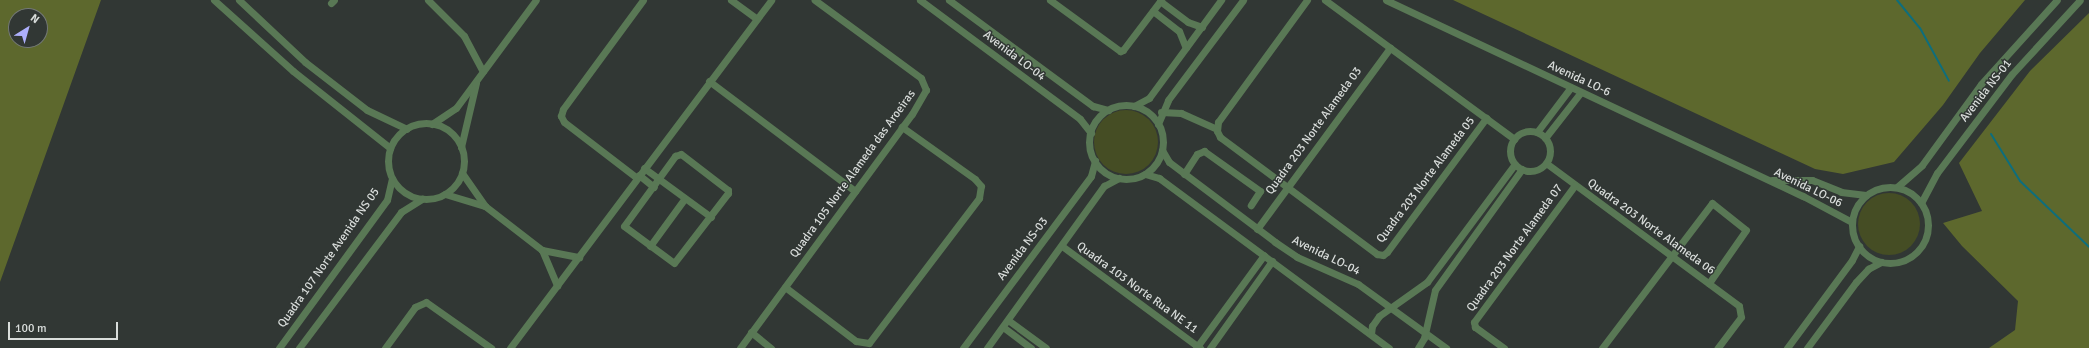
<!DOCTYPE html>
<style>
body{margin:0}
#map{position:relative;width:2089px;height:348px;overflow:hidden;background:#313734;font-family:Signika,sans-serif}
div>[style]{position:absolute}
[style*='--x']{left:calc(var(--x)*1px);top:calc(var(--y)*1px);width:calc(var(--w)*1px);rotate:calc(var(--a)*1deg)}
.green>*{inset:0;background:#454d24}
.round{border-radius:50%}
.forest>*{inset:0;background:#5d682d}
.stream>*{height:2px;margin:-1px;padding:0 1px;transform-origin:1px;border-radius:1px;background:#0d6e7d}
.minor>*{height:7px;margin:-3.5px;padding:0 3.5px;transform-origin:3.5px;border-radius:3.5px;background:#597855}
.minor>.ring{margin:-3.5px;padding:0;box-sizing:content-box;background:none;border:7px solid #597855;border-radius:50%}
span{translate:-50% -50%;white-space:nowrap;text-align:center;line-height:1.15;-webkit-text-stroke:3px #313734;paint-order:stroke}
.street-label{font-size:12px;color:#d9dddb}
.north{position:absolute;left:8px;top:8px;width:40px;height:40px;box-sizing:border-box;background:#313734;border:1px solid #747977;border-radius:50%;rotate:37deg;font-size:11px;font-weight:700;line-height:16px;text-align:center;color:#d9dddb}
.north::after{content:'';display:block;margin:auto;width:14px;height:18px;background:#adaffb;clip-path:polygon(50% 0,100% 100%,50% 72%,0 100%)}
.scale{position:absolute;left:8px;top:322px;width:110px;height:18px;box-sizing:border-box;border:2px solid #d9dddb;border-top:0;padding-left:5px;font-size:12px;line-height:14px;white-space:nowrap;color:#d9dddb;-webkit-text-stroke:3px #313734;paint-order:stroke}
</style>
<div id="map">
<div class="green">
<i class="round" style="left:1094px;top:110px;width:64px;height:64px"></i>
<i class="round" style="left:1858px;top:193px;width:62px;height:62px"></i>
</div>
<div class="forest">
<i style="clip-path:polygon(evenodd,0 0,101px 0,0 282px,0 0,16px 16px,40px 16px,40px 40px,16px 40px,16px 16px)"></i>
<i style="clip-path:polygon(1453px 0,2025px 0,1980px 53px,1943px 105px,1894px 162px,1843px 174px,1815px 169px)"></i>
<i style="clip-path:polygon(2089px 13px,2089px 348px,1989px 348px,2015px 330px,2018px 301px,1962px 246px,1943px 223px,1982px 211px,1959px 163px,2030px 71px)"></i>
</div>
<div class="stream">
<i style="--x:1897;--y:0;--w:36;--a:51"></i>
<i style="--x:1920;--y:28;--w:60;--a:61.3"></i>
<i style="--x:1991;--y:134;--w:55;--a:58.3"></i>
<i style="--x:2020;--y:181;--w:95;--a:43.7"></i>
</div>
<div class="minor">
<i style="--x:214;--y:0;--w:106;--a:41.9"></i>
<i style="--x:293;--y:71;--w:124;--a:38.4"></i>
<i style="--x:239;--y:0;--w:91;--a:43.2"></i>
<i style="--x:305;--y:62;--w:78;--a:37.7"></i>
<i style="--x:367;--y:110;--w:44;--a:25.4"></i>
<i style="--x:428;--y:0;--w:51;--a:45"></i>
<i style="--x:464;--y:36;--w:40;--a:62"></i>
<i style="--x:731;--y:0;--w:32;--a:36"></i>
<i style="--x:920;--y:0;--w:199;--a:36.6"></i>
<i style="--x:1080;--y:119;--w:18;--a:52"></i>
<i style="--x:949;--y:0;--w:179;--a:36.4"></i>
<i style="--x:1093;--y:106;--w:16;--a:15"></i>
<i style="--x:1050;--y:0;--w:87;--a:36.1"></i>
<i style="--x:1120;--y:51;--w:3;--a:-18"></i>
<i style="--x:1123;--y:50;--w:63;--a:-52.8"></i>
<i style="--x:1307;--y:0;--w:151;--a:126.1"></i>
<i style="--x:1218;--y:122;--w:9;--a:96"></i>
<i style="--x:1217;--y:131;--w:7;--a:63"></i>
<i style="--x:1220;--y:137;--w:196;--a:36.7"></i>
<i style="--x:1377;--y:254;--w:6;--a:9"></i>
<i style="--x:1383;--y:255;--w:5;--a:-37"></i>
<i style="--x:1387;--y:252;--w:167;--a:-53.5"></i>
<i style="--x:1325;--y:0;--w:235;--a:36.3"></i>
<i style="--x:1386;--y:0;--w:461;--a:25.2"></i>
<i style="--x:1803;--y:196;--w:55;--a:28"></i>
<i style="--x:1160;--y:1;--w:35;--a:37"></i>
<i style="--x:1188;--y:22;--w:15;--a:20"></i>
<i style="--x:331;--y:3;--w:4;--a:-45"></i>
<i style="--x:1153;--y:11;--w:33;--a:38"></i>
<i style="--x:1179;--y:31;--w:18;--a:68"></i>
<i style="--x:709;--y:81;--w:183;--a:37"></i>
<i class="ring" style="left:1089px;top:105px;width:67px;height:67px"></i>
<i style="--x:1134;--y:106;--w:17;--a:-28"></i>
<i style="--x:1149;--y:98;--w:122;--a:-53.7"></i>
<i style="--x:1161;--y:112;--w:20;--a:3"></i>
<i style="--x:1181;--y:113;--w:39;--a:24"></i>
<i class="ring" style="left:388px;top:123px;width:69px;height:69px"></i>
<i style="--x:432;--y:124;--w:29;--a:-34"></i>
<i style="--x:456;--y:108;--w:134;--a:-53.5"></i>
<i style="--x:1158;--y:124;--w:26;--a:-67"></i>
<i style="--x:1168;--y:100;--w:125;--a:-53.1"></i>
<i class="ring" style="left:1510px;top:131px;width:33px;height:33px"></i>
<i style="--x:1537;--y:132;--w:56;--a:-52.9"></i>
<i style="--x:1545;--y:138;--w:58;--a:-52"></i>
<i style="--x:461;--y:147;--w:66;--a:-76.8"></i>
<i style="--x:1162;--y:150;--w:14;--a:60"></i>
<i style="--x:1169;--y:162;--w:133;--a:37"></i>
<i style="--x:1275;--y:242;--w:27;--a:34"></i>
<i style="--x:1297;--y:257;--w:67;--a:23.9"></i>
<i style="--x:1358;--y:284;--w:109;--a:36"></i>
<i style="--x:681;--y:154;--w:59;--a:37.5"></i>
<i style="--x:728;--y:190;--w:3;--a:90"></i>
<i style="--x:728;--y:193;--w:88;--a:127.6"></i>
<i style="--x:674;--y:263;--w:62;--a:-143.5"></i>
<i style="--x:624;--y:226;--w:87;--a:-53.9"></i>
<i style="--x:675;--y:156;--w:6;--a:-18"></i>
<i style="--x:1546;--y:163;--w:240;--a:36.5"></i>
<i style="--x:1739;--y:306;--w:11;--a:80"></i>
<i style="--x:1741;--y:317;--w:39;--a:127"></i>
<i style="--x:644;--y:168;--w:83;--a:36.2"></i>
<i style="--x:462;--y:173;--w:40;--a:55.1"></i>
<i style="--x:485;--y:206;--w:72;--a:37.7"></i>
<i style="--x:542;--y:250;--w:38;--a:11"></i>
<i style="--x:1145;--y:174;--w:15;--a:16"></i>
<i style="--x:1159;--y:178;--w:286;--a:36.5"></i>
<i style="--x:1184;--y:174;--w:24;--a:-57"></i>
<i style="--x:1197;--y:154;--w:8;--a:-23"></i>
<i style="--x:1204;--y:151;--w:69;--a:35.5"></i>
<i style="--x:1260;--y:191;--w:17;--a:123"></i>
<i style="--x:639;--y:175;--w:19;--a:39"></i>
<i style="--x:637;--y:178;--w:92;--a:-142.5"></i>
<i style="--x:564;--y:122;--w:7;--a:-117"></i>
<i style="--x:561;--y:116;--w:7;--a:-74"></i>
<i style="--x:563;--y:109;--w:135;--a:-53.7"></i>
<i style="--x:1772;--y:180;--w:40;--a:0"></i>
<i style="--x:1812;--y:180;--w:31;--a:22"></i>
<i style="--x:1841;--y:192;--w:25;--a:7"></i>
<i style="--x:1897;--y:187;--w:33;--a:-41"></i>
<i style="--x:1922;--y:165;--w:100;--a:-53.9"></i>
<i style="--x:1981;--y:84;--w:113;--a:-47.9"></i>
<i class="ring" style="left:1852px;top:187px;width:69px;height:69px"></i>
<i style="--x:445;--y:194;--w:42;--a:16.7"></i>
<i style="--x:1921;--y:203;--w:34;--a:-62"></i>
<i style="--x:1937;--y:173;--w:124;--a:-52.9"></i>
<i style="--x:2012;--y:74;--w:100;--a:-47.4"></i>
<i style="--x:1257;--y:229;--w:225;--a:-53.7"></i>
<i style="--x:650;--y:246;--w:59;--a:-53.9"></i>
<i style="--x:1062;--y:246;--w:172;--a:36.5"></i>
<i style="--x:542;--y:250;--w:39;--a:67"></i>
<i style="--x:785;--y:287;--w:89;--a:37.3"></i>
<i style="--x:856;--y:341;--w:13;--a:9"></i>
<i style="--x:869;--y:343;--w:182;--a:-52.8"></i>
<i style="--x:979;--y:198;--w:12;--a:-81"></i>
<i style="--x:981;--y:186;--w:9;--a:-131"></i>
<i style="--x:975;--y:179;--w:90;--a:-144.5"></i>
<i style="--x:1008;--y:320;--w:47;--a:36.4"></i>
<i style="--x:1003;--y:327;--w:35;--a:37"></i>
<i style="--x:751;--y:332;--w:26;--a:39"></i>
<i style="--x:1371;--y:334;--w:8;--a:-83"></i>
<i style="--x:1372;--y:326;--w:12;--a:-55"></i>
<i style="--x:1379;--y:316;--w:59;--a:-35.3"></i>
<i style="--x:1427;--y:282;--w:147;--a:-53.3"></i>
<i style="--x:279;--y:348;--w:183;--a:-53.9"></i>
<i style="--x:387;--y:200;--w:22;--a:-77"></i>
<i style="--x:299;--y:348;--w:170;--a:-53.1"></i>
<i style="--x:401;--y:212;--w:25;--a:-32"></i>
<i style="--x:385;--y:348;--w:51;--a:-53.8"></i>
<i style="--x:415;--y:307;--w:12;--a:-24"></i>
<i style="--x:426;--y:302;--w:80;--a:35.3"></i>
<i style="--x:510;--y:348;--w:435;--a:-53.1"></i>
<i style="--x:740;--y:348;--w:290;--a:-53.7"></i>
<i style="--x:912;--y:114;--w:28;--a:-60"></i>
<i style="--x:926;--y:90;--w:13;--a:-113"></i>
<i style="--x:921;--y:78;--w:132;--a:-143.7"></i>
<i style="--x:963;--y:348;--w:214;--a:-53.3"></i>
<i style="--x:1091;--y:176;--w:16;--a:-75"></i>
<i style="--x:987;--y:348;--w:200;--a:-54.2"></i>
<i style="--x:1104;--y:186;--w:17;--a:-28"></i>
<i style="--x:1196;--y:348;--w:115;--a:-53.8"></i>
<i style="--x:1210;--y:348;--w:107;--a:-54.5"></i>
<i style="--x:1418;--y:348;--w:12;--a:-59"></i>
<i style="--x:1424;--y:338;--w:49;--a:-77.1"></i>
<i style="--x:1435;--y:290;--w:149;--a:-54.3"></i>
<i style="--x:1504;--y:348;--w:36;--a:-144"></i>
<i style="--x:1475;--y:327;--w:5;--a:-101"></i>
<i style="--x:1474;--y:322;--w:170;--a:-53.6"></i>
<i style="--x:1602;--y:348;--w:182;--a:-52.8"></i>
<i style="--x:1712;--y:203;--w:43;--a:38.5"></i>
<i style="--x:1746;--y:230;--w:65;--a:124.9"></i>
<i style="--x:1787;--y:348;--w:109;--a:-53.5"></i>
<i style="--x:1852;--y:260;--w:16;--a:-63"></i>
<i style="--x:1807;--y:348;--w:82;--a:-53.4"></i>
<i style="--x:1856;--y:282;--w:18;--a:-47"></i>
<i style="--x:1868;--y:269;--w:15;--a:-28"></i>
</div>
<div class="street-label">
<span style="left:1014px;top:56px;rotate:37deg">Avenida LO-04</span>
<span style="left:1579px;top:79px;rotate:25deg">Avenida LO-6</span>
<span style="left:1986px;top:91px;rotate:-52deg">Avenida NS-01</span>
<span style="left:1314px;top:131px;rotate:-54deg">Quadra 203 Norte Alameda 03</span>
<span style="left:853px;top:174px;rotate:-54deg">Quadra 105 Norte Alameda das Aroeiras</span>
<span style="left:1426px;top:180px;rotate:-53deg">Quadra 203 Norte Alameda 05</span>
<span style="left:1808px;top:188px;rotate:26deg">Avenida LO-06</span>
<span style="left:1651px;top:227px;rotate:36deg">Quadra 203 Norte Alameda 06</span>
<span style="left:1515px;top:248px;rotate:-54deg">Quadra 203 Norte Alameda 07</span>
<span style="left:1023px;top:249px;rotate:-53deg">Avenida NS-03</span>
<span style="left:1326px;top:256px;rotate:26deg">Avenida LO-04</span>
<span style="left:329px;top:258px;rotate:-55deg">Quadra 107 Norte Avenida NS 05</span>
<span style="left:1137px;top:288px;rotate:36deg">Quadra 103 Norte Rua NE 11</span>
</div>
<div class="north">N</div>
<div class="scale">100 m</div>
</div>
